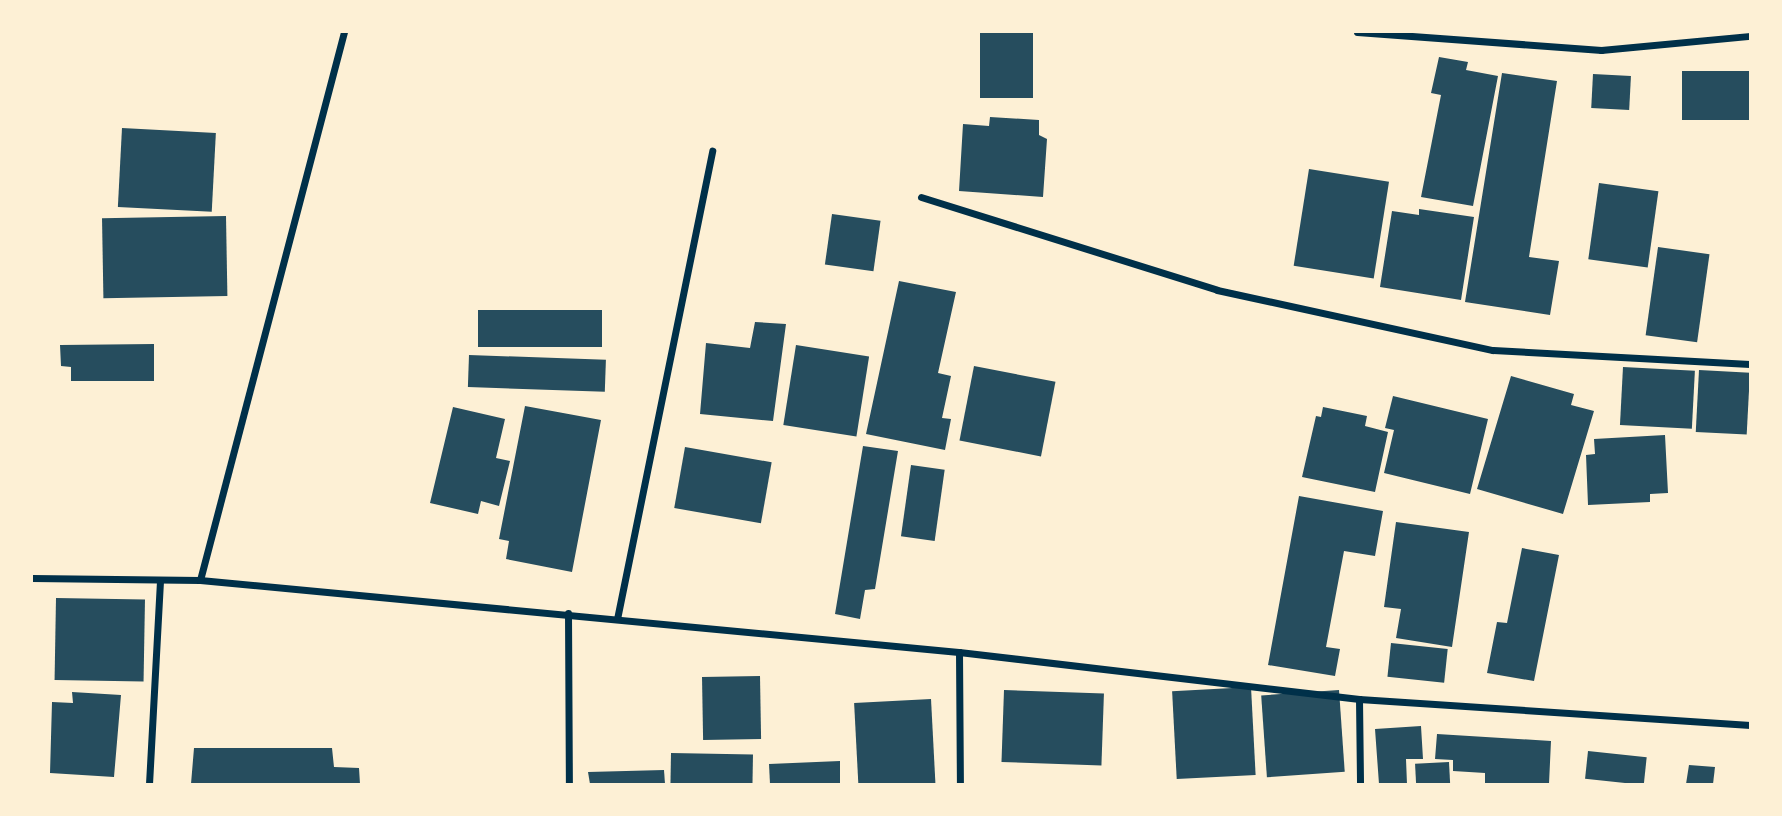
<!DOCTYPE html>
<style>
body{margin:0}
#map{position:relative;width:1782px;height:816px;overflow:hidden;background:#fdf0d5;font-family:Rubik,sans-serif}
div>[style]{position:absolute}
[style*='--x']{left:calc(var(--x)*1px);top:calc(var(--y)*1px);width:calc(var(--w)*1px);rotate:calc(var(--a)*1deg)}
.building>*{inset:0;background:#264d5e;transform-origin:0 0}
.minor>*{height:7px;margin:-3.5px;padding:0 3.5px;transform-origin:3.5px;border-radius:3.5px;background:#003049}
span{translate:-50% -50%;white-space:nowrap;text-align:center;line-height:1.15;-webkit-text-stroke:5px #fdf0d5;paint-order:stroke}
.frame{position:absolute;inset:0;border:33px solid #fdf0d5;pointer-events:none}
</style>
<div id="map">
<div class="building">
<i style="left:980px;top:32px;width:53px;height:66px"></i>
<i style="clip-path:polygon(1439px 57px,1468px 62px,1466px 70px,1498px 76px,1473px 206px,1421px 197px,1441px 95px,1431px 93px)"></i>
<i style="left:1682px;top:71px;width:68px;height:49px"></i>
<i style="clip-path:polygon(1502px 73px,1557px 81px,1529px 257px,1559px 261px,1550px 315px,1465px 302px)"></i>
<i style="left:1593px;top:74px;width:38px;height:34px;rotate:3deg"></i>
<i style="clip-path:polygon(990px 117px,1039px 120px,1039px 135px,1047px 139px,1043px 197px,959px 191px,963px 124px,989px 126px)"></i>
<i style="left:122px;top:128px;width:94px;height:79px;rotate:3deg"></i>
<i style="left:1309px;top:169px;width:81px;height:98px;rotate:9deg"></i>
<i style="left:1599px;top:183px;width:60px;height:77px;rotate:8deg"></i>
<i style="clip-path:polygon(1419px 209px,1474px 217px,1461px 300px,1380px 287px,1392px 211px,1419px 215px)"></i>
<i style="left:832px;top:214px;width:49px;height:51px;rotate:8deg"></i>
<i style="left:226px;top:216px;width:80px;height:124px;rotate:89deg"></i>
<i style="left:1658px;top:247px;width:52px;height:89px;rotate:8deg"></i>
<i style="clip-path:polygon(899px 281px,956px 292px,938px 373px,951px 376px,942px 418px,951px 419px,945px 450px,866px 434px)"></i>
<i style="left:478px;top:310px;width:124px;height:37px"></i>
<i style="clip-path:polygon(755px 322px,786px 324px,773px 421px,700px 414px,706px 343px,750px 348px)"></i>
<i style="clip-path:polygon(154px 344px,154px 381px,71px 381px,71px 367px,61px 366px,60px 345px)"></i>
<i style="left:796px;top:345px;width:74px;height:81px;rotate:9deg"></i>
<i style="left:469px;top:355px;width:137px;height:32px;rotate:2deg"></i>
<i style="left:974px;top:366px;width:83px;height:76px;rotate:11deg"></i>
<i style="left:1623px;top:367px;width:72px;height:58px;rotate:3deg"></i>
<i style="left:1699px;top:370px;width:51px;height:62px;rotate:3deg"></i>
<i style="clip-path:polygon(1511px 376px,1574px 394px,1571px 405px,1594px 411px,1563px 514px,1477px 489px)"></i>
<i style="clip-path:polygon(1393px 396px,1488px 419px,1470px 494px,1384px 473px,1394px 430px,1385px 428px)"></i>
<i style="clip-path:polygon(525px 406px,601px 420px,572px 572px,506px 559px,509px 541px,499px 539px)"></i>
<i style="clip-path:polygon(453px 407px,505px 419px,496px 458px,510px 461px,499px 506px,481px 501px,478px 514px,430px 503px)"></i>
<i style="clip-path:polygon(1323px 407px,1367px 416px,1365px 426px,1388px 432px,1375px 492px,1302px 477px,1316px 416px,1321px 417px)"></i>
<i style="clip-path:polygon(1665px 435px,1668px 493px,1650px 494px,1650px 502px,1588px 505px,1586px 455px,1595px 454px,1594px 439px)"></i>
<i style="clip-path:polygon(863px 446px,898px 451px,875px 589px,865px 590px,860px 619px,835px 614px)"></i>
<i style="left:685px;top:447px;width:88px;height:62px;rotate:10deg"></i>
<i style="left:911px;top:465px;width:34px;height:72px;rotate:8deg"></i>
<i style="clip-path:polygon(1299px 496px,1383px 511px,1375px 556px,1344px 551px,1326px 647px,1340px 649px,1335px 676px,1268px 665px)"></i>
<i style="clip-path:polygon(1396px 522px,1469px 532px,1452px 647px,1396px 638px,1401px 609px,1384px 607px)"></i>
<i style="clip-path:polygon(1522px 548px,1559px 555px,1534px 681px,1487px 673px,1497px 622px,1507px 623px)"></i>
<i style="left:56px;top:598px;width:89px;height:82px;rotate:1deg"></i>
<i style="left:1391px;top:643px;width:57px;height:34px;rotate:6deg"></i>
<i style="left:760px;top:676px;width:63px;height:58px;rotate:89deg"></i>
<i style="left:1251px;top:687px;width:88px;height:79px;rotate:87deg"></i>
<i style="left:1004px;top:690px;width:100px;height:72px;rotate:2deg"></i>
<i style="left:1339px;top:690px;width:82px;height:78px;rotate:86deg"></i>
<i style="clip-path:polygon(72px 692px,121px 695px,114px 777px,50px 773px,52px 702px,73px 703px)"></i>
<i style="left:931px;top:699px;width:85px;height:77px;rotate:87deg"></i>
<i style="clip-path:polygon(1421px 726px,1423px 759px,1406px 759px,1407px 784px,1379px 784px,1375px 729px)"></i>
<i style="clip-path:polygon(1437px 734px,1551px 741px,1549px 784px,1485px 784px,1485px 773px,1453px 771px,1453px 760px,1435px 759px)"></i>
<i style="clip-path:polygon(194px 748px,332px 748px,334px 767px,359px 768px,360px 784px,191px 784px)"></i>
<i style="left:1588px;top:751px;width:59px;height:28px;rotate:6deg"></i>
<i style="left:671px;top:753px;width:82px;height:31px;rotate:1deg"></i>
<i style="clip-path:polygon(840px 761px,840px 784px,770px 784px,769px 764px)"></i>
<i style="left:1449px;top:762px;width:22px;height:34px;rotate:87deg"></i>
<i style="clip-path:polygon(1689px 765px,1715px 767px,1713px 784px,1686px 784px)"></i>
<i style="clip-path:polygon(664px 770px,665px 784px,590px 784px,588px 772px)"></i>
</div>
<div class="minor">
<i style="--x:1357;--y:32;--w:245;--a:4.2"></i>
<i style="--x:1601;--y:50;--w:150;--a:-5.4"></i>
<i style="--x:921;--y:197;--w:310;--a:17.4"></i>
<i style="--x:1217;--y:290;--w:282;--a:12.3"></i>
<i style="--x:1493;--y:350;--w:257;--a:3.1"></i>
<i style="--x:32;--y:578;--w:168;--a:0.7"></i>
<i style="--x:200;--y:580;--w:762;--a:5.42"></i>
<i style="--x:959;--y:652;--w:403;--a:6.7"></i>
<i style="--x:1359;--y:699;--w:392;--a:3.8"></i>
<i style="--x:200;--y:580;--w:567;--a:-75.28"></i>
<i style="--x:568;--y:613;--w:171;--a:89.7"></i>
<i style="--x:617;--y:619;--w:478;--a:-78.5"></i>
<i style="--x:959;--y:652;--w:132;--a:89.6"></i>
<i style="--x:1359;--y:699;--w:85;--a:89.3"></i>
<i style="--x:149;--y:784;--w:203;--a:-86.9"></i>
</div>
<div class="frame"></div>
</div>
